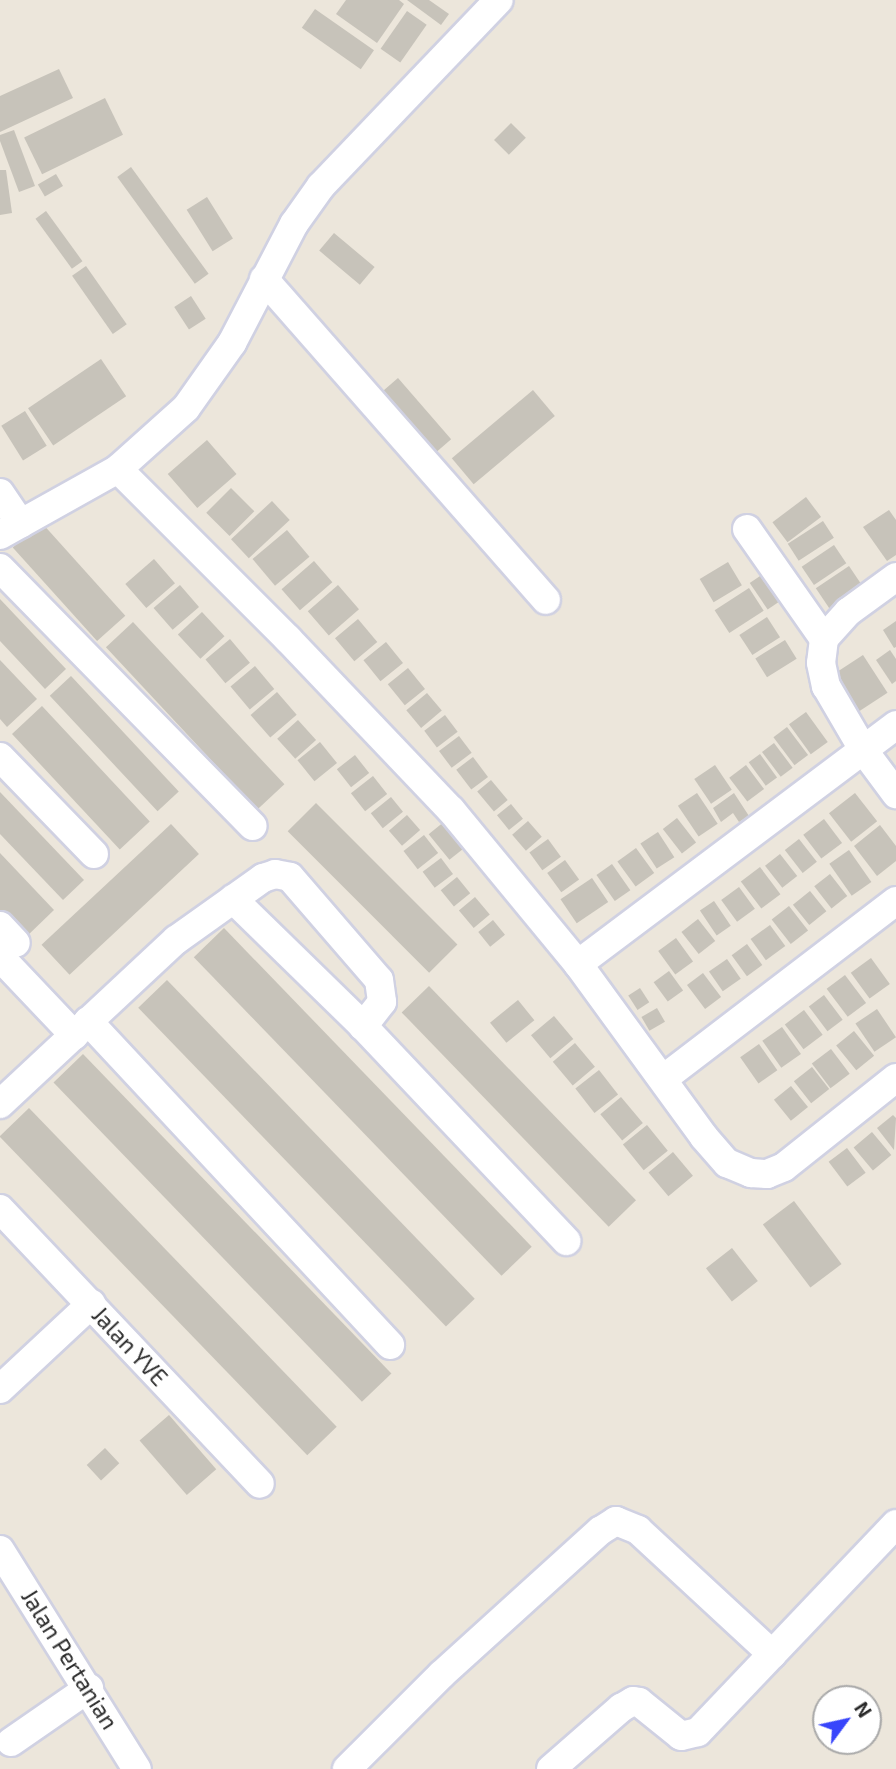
<!DOCTYPE html>
<style>
body{margin:0}
#map{position:relative;width:896px;height:1769px;overflow:hidden;background:#ece6db;font-family:"Exo 2",sans-serif}
div>[style]{position:absolute}
[style*='--x']{left:calc(var(--x)*1px);top:calc(var(--y)*1px);width:calc(var(--w)*1px);rotate:calc(var(--a)*1deg)}
.building>*{inset:0;background:#c7c3ba;transform-origin:0 0}
.roads{filter:drop-shadow(2px 0 #d0d1e2) drop-shadow(-2px 0 #d0d1e2) drop-shadow(0 2px #d0d1e2) drop-shadow(0 -2px #d0d1e2)}
.minor>*{height:28px;margin:-14px;padding:0 14px;transform-origin:14px;border-radius:14px;background:#fff}
span{translate:-50% -50%;white-space:nowrap;text-align:center;line-height:1.15;-webkit-text-stroke:6px #fff;paint-order:stroke}
.street-label{font-size:23px;color:#292929}
.north{position:absolute;left:812px;top:1685px;width:70px;height:70px;box-sizing:border-box;background:#fff;border:2px solid #a9a9a9;border-radius:50%;rotate:57deg;font-size:19px;font-weight:700;line-height:28px;text-align:center;color:#292929}
.north::after{content:'';display:block;margin:auto;width:24px;height:32px;background:#3845fb;clip-path:polygon(50% 0,100% 100%,50% 72%,0 100%)}
</style>
<div id="map">
<div class="building">
<i style="clip-path:polygon(346px 0,399px 0,404px 4px,377px 43px,336px 14px)"></i>
<i style="clip-path:polygon(407px 0,429px 0,449px 14px,441px 25px)"></i>
<i style="left:315px;top:9px;width:72px;height:23px;rotate:35deg"></i>
<i style="left:407px;top:11px;width:24px;height:46px;rotate:35deg"></i>
<i style="clip-path:polygon(59px 69px,73px 98px,0 132px,0 96px)"></i>
<i style="left:105px;top:98px;width:41px;height:90px;rotate:64deg"></i>
<i style="left:511px;top:123px;width:21px;height:24px;rotate:45deg"></i>
<i style="clip-path:polygon(14px 130px,35px 186px,19px 192px,0 141px,0 135px)"></i>
<i style="left:131px;top:167px;width:132px;height:17px;rotate:54deg"></i>
<i style="clip-path:polygon(0 170px,6px 170px,12px 213px,0 215px)"></i>
<i style="left:56px;top:174px;width:14px;height:21px;rotate:60deg"></i>
<i style="left:207px;top:197px;width:49px;height:24px;rotate:58deg"></i>
<i style="left:46px;top:211px;width:62px;height:13px;rotate:54deg"></i>
<i style="left:334px;top:233px;width:53px;height:23px;rotate:40deg"></i>
<i style="left:86px;top:266px;width:71px;height:17px;rotate:55deg"></i>
<i style="left:191px;top:296px;width:27px;height:20px;rotate:57deg"></i>
<i style="left:101px;top:359px;width:45px;height:88px;rotate:56deg"></i>
<i style="left:398px;top:378px;width:81px;height:23px;rotate:49deg"></i>
<i style="left:533px;top:390px;width:34px;height:106px;rotate:50deg"></i>
<i style="left:25px;top:411px;width:41px;height:28px;rotate:58deg"></i>
<i style="left:207px;top:440px;width:45px;height:52px;rotate:49deg"></i>
<i style="left:231px;top:488px;width:33px;height:35px;rotate:45deg"></i>
<i style="left:806px;top:497px;width:25px;height:42px;rotate:53deg"></i>
<i style="left:272px;top:501px;width:26px;height:56px;rotate:47deg"></i>
<i style="clip-path:polygon(889px 510px,896px 520px,896px 555px,887px 561px,863px 527px)"></i>
<i style="left:823px;top:521px;width:20px;height:42px;rotate:57deg"></i>
<i style="left:41px;top:522px;width:126px;height:38px;rotate:48deg"></i>
<i style="left:287px;top:530px;width:35px;height:45px;rotate:50deg"></i>
<i style="left:834px;top:545px;width:22px;height:39px;rotate:56deg"></i>
<i style="left:154px;top:559px;width:32px;height:38px;rotate:49deg"></i>
<i style="left:314px;top:561px;width:28px;height:43px;rotate:49deg"></i>
<i style="left:728px;top:562px;width:27px;height:33px;rotate:59deg"></i>
<i style="left:849px;top:566px;width:25px;height:40px;rotate:56deg"></i>
<i style="left:763px;top:574px;width:32px;height:16px;rotate:56deg"></i>
<i style="left:180px;top:585px;width:29px;height:35px;rotate:49deg"></i>
<i style="left:338px;top:585px;width:32px;height:40px;rotate:49deg"></i>
<i style="left:749px;top:588px;width:27px;height:41px;rotate:57deg"></i>
<i style="clip-path:polygon(0 599px,66px 669px,45px 689px,0 641px)"></i>
<i style="left:202px;top:612px;width:33px;height:33px;rotate:47deg"></i>
<i style="left:767px;top:617px;width:24px;height:33px;rotate:57deg"></i>
<i style="left:358px;top:619px;width:30px;height:30px;rotate:50deg"></i>
<i style="clip-path:polygon(896px 621px,896px 647px,894px 648px,883px 630px)"></i>
<i style="left:133px;top:622px;width:222px;height:37px;rotate:47deg"></i>
<i style="left:230px;top:639px;width:31px;height:32px;rotate:50deg"></i>
<i style="left:785px;top:640px;width:22px;height:35px;rotate:58deg"></i>
<i style="left:386px;top:642px;width:27px;height:29px;rotate:51deg"></i>
<i style="clip-path:polygon(890px 650px,896px 659px,896px 681px,892px 684px,876px 660px)"></i>
<i style="left:863px;top:655px;width:45px;height:37px;rotate:57deg"></i>
<i style="clip-path:polygon(0 660px,37px 699px,7px 727px,0 719px)"></i>
<i style="left:255px;top:666px;width:30px;height:32px;rotate:50deg"></i>
<i style="left:408px;top:668px;width:27px;height:26px;rotate:51deg"></i>
<i style="left:71px;top:676px;width:158px;height:29px;rotate:47deg"></i>
<i style="left:277px;top:692px;width:30px;height:35px;rotate:49deg"></i>
<i style="left:427px;top:693px;width:23px;height:27px;rotate:50deg"></i>
<i style="left:42px;top:706px;width:158px;height:41px;rotate:47deg"></i>
<i style="left:806px;top:712px;width:37px;height:21px;rotate:54deg"></i>
<i style="left:445px;top:715px;width:21px;height:26px;rotate:53deg"></i>
<i style="left:298px;top:720px;width:27px;height:28px;rotate:48deg"></i>
<i style="left:787px;top:727px;width:35px;height:17px;rotate:53deg"></i>
<i style="left:459px;top:736px;width:21px;height:25px;rotate:53deg"></i>
<i style="left:320px;top:742px;width:27px;height:29px;rotate:51deg"></i>
<i style="left:774px;top:743px;width:31px;height:15px;rotate:53deg"></i>
<i style="left:760px;top:754px;width:29px;height:14px;rotate:54deg"></i>
<i style="left:355px;top:755px;width:23px;height:23px;rotate:52deg"></i>
<i style="left:473px;top:757px;width:25px;height:21px;rotate:53deg"></i>
<i style="left:715px;top:765px;width:30px;height:25px;rotate:56deg"></i>
<i style="left:746px;top:765px;width:30px;height:21px;rotate:53deg"></i>
<i style="left:373px;top:776px;width:23px;height:28px;rotate:52deg"></i>
<i style="left:491px;top:780px;width:26px;height:18px;rotate:50deg"></i>
<i style="clip-path:polygon(0 792px,84px 880px,63px 900px,0 834px)"></i>
<i style="left:697px;top:793px;width:37px;height:23px;rotate:56deg"></i>
<i style="clip-path:polygon(734px 793px,749px 816px,739px 822px,733px 813px,721px 822px,713px 808px)"></i>
<i style="left:855px;top:793px;width:36px;height:33px;rotate:52deg"></i>
<i style="left:391px;top:797px;width:19px;height:26px;rotate:51deg"></i>
<i style="left:316px;top:803px;width:200px;height:40px;rotate:45deg"></i>
<i style="left:511px;top:804px;width:19px;height:18px;rotate:51deg"></i>
<i style="left:407px;top:815px;width:20px;height:24px;rotate:49deg"></i>
<i style="left:677px;top:818px;width:31px;height:18px;rotate:52deg"></i>
<i style="left:824px;top:819px;width:30px;height:26px;rotate:53deg"></i>
<i style="left:445px;top:821px;width:33px;height:21px;rotate:51deg"></i>
<i style="left:528px;top:821px;width:21px;height:21px;rotate:49deg"></i>
<i style="left:171px;top:824px;width:41px;height:177px;rotate:47deg"></i>
<i style="clip-path:polygon(880px 825px,896px 846px,896px 861px,877px 876px,854px 846px)"></i>
<i style="left:658px;top:832px;width:30px;height:21px;rotate:57deg"></i>
<i style="left:424px;top:835px;width:23px;height:26px;rotate:52deg"></i>
<i style="left:548px;top:839px;width:22px;height:23px;rotate:54deg"></i>
<i style="left:799px;top:839px;width:29px;height:18px;rotate:52deg"></i>
<i style="left:636px;top:848px;width:31px;height:23px;rotate:54deg"></i>
<i style="left:849px;top:850px;width:39px;height:24px;rotate:55deg"></i>
<i style="clip-path:polygon(0 853px,54px 910px,25px 938px,0 911px)"></i>
<i style="left:780px;top:854px;width:28px;height:19px;rotate:52deg"></i>
<i style="left:441px;top:858px;width:20px;height:23px;rotate:53deg"></i>
<i style="left:565px;top:860px;width:24px;height:22px;rotate:54deg"></i>
<i style="left:612px;top:864px;width:32px;height:19px;rotate:55deg"></i>
<i style="left:760px;top:867px;width:34px;height:24px;rotate:53deg"></i>
<i style="left:830px;top:874px;width:28px;height:20px;rotate:52deg"></i>
<i style="left:457px;top:877px;width:21px;height:21px;rotate:51deg"></i>
<i style="left:592px;top:878px;width:29px;height:38px;rotate:56deg"></i>
<i style="left:739px;top:887px;width:27px;height:22px;rotate:54deg"></i>
<i style="left:810px;top:891px;width:26px;height:22px;rotate:51deg"></i>
<i style="left:475px;top:897px;width:23px;height:21px;rotate:50deg"></i>
<i style="left:714px;top:901px;width:30px;height:17px;rotate:56deg"></i>
<i style="left:789px;top:906px;width:31px;height:22px;rotate:52deg"></i>
<i style="left:698px;top:919px;width:28px;height:21px;rotate:52deg"></i>
<i style="left:493px;top:920px;width:19px;height:19px;rotate:51deg"></i>
<i style="left:770px;top:925px;width:26px;height:24px;rotate:54deg"></i>
<i style="left:224px;top:928px;width:443px;height:42px;rotate:46deg"></i>
<i style="left:676px;top:938px;width:29px;height:22px;rotate:54deg"></i>
<i style="left:747px;top:944px;width:26px;height:19px;rotate:54deg"></i>
<i style="left:871px;top:958px;width:32px;height:25px;rotate:54deg"></i>
<i style="left:727px;top:959px;width:24px;height:22px;rotate:55deg"></i>
<i style="left:669px;top:971px;width:24px;height:19px;rotate:54deg"></i>
<i style="left:703px;top:973px;width:30px;height:20px;rotate:53deg"></i>
<i style="left:845px;top:975px;width:35px;height:23px;rotate:53deg"></i>
<i style="left:167px;top:980px;width:443px;height:40px;rotate:46deg"></i>
<i style="left:429px;top:986px;width:298px;height:38px;rotate:46deg"></i>
<i style="left:640px;top:988px;width:17px;height:14px;rotate:57deg"></i>
<i style="left:824px;top:995px;width:31px;height:19px;rotate:53deg"></i>
<i style="left:518px;top:1000px;width:26px;height:36px;rotate:51deg"></i>
<i style="left:657px;top:1008px;width:16px;height:18px;rotate:60deg"></i>
<i style="left:877px;top:1009px;width:34px;height:26px;rotate:56deg"></i>
<i style="left:804px;top:1010px;width:31px;height:24px;rotate:53deg"></i>
<i style="left:554px;top:1016px;width:30px;height:30px;rotate:50deg"></i>
<i style="left:782px;top:1027px;width:33px;height:24px;rotate:55deg"></i>
<i style="left:854px;top:1031px;width:32px;height:23px;rotate:51deg"></i>
<i style="left:575px;top:1043px;width:31px;height:29px;rotate:50deg"></i>
<i style="left:759px;top:1044px;width:32px;height:23px;rotate:55deg"></i>
<i style="left:831px;top:1049px;width:31px;height:24px;rotate:53deg"></i>
<i style="left:83px;top:1054px;width:444px;height:41px;rotate:46deg"></i>
<i style="left:812px;top:1067px;width:28px;height:23px;rotate:52deg"></i>
<i style="left:599px;top:1070px;width:31px;height:30px;rotate:52deg"></i>
<i style="left:791px;top:1086px;width:27px;height:22px;rotate:51deg"></i>
<i style="left:621px;top:1097px;width:34px;height:27px;rotate:50deg"></i>
<i style="left:29px;top:1108px;width:443px;height:41px;rotate:46deg"></i>
<i style="clip-path:polygon(893px 1115px,896px 1118px,894px 1150px,877px 1128px)"></i>
<i style="left:647px;top:1125px;width:33px;height:31px;rotate:51deg"></i>
<i style="left:872px;top:1132px;width:30px;height:24px;rotate:50deg"></i>
<i style="left:847px;top:1148px;width:31px;height:23px;rotate:53deg"></i>
<i style="left:673px;top:1152px;width:31px;height:32px;rotate:50deg"></i>
<i style="left:794px;top:1201px;width:79px;height:39px;rotate:53deg"></i>
<i style="left:732px;top:1248px;width:42px;height:33px;rotate:52deg"></i>
<i style="left:169px;top:1415px;width:72px;height:39px;rotate:49deg"></i>
<i style="left:105px;top:1448px;width:21px;height:25px;rotate:47deg"></i>
</div>
<div class="roads">
<div class="minor">
<i style="--x:264;--y:279;--w:427;--a:48.7"></i>
<i style="--x:118;--y:469;--w:240;--a:45"></i>
<i style="--x:288;--y:639;--w:236;--a:46.4"></i>
<i style="--x:451;--y:810;--w:200;--a:50.5"></i>
<i style="--x:578;--y:964;--w:214;--a:53.9"></i>
<i style="--x:704;--y:1137;--w:35;--a:49"></i>
<i style="--x:727;--y:1163;--w:26;--a:23"></i>
<i style="--x:751;--y:1173;--w:16;--a:4"></i>
<i style="--x:767;--y:1174;--w:18;--a:-22"></i>
<i style="--x:784;--y:1167;--w:143;--a:-38.5"></i>
<i style="--x:0;--y:493;--w:37;--a:56"></i>
<i style="--x:747;--y:529;--w:134;--a:55"></i>
<i style="--x:0;--y:535;--w:135;--a:-29.2"></i>
<i style="--x:118;--y:469;--w:91;--a:-41.9"></i>
<i style="--x:186;--y:408;--w:80;--a:-54.7"></i>
<i style="--x:232;--y:343;--w:134;--a:-62.5"></i>
<i style="--x:294;--y:224;--w:47;--a:-54.6"></i>
<i style="--x:321;--y:186;--w:257;--a:-46.3"></i>
<i style="--x:0;--y:568;--w:361;--a:45.6"></i>
<i style="--x:896;--y:577;--w:59;--a:143.9"></i>
<i style="--x:848;--y:612;--w:36;--a:132"></i>
<i style="--x:824;--y:639;--w:24;--a:97"></i>
<i style="--x:821;--y:663;--w:24;--a:78"></i>
<i style="--x:826;--y:686;--w:75;--a:59.7"></i>
<i style="--x:864;--y:751;--w:54;--a:53.3"></i>
<i style="--x:0;--y:757;--w:135;--a:45.9"></i>
<i style="--x:233;--y:899;--w:182;--a:44.3"></i>
<i style="--x:363;--y:1026;--w:296;--a:46.6"></i>
<i style="--x:0;--y:926;--w:23;--a:47"></i>
<i style="--x:0;--y:957;--w:108;--a:46.5"></i>
<i style="--x:578;--y:964;--w:398;--a:-36.9"></i>
<i style="--x:88;--y:1021;--w:443;--a:47"></i>
<i style="--x:663;--y:1079;--w:293;--a:-37.4"></i>
<i style="--x:0;--y:1104;--w:241;--a:-43"></i>
<i style="--x:176;--y:940;--w:107;--a:-35.5"></i>
<i style="--x:263;--y:878;--w:13;--a:-18"></i>
<i style="--x:275;--y:874;--w:15;--a:11"></i>
<i style="--x:290;--y:877;--w:136;--a:49.2"></i>
<i style="--x:379;--y:980;--w:22;--a:82"></i>
<i style="--x:382;--y:1002;--w:31;--a:128"></i>
<i style="--x:0;--y:1209;--w:378;--a:46.6"></i>
<i style="--x:0;--y:1389;--w:125;--a:-43"></i>
<i style="--x:0;--y:1550;--w:258;--a:58"></i>
<i style="--x:11;--y:1742;--w:95;--a:-34.7"></i>
<i style="--x:347;--y:1769;--w:133;--a:-45"></i>
<i style="--x:441;--y:1675;--w:215;--a:-42.2"></i>
<i style="--x:600;--y:1531;--w:19;--a:-32"></i>
<i style="--x:616;--y:1521;--w:24;--a:22"></i>
<i style="--x:638;--y:1530;--w:183;--a:42.8"></i>
<i style="--x:551;--y:1769;--w:93;--a:-41.1"></i>
<i style="--x:621;--y:1708;--w:14;--a:-30"></i>
<i style="--x:633;--y:1701;--w:6;--a:9"></i>
<i style="--x:639;--y:1702;--w:54;--a:39"></i>
<i style="--x:681;--y:1736;--w:17;--a:-13"></i>
<i style="--x:698;--y:1732;--w:287;--a:-46.4"></i>
</div>
</div>
<div class="street-label">
<span style="left:130px;top:1346px;rotate:47deg">Jalan YVE</span>
<span style="left:70px;top:1659px;rotate:58deg">Jalan Pertanian</span>
</div>
<div class="north">N</div>
</div>
